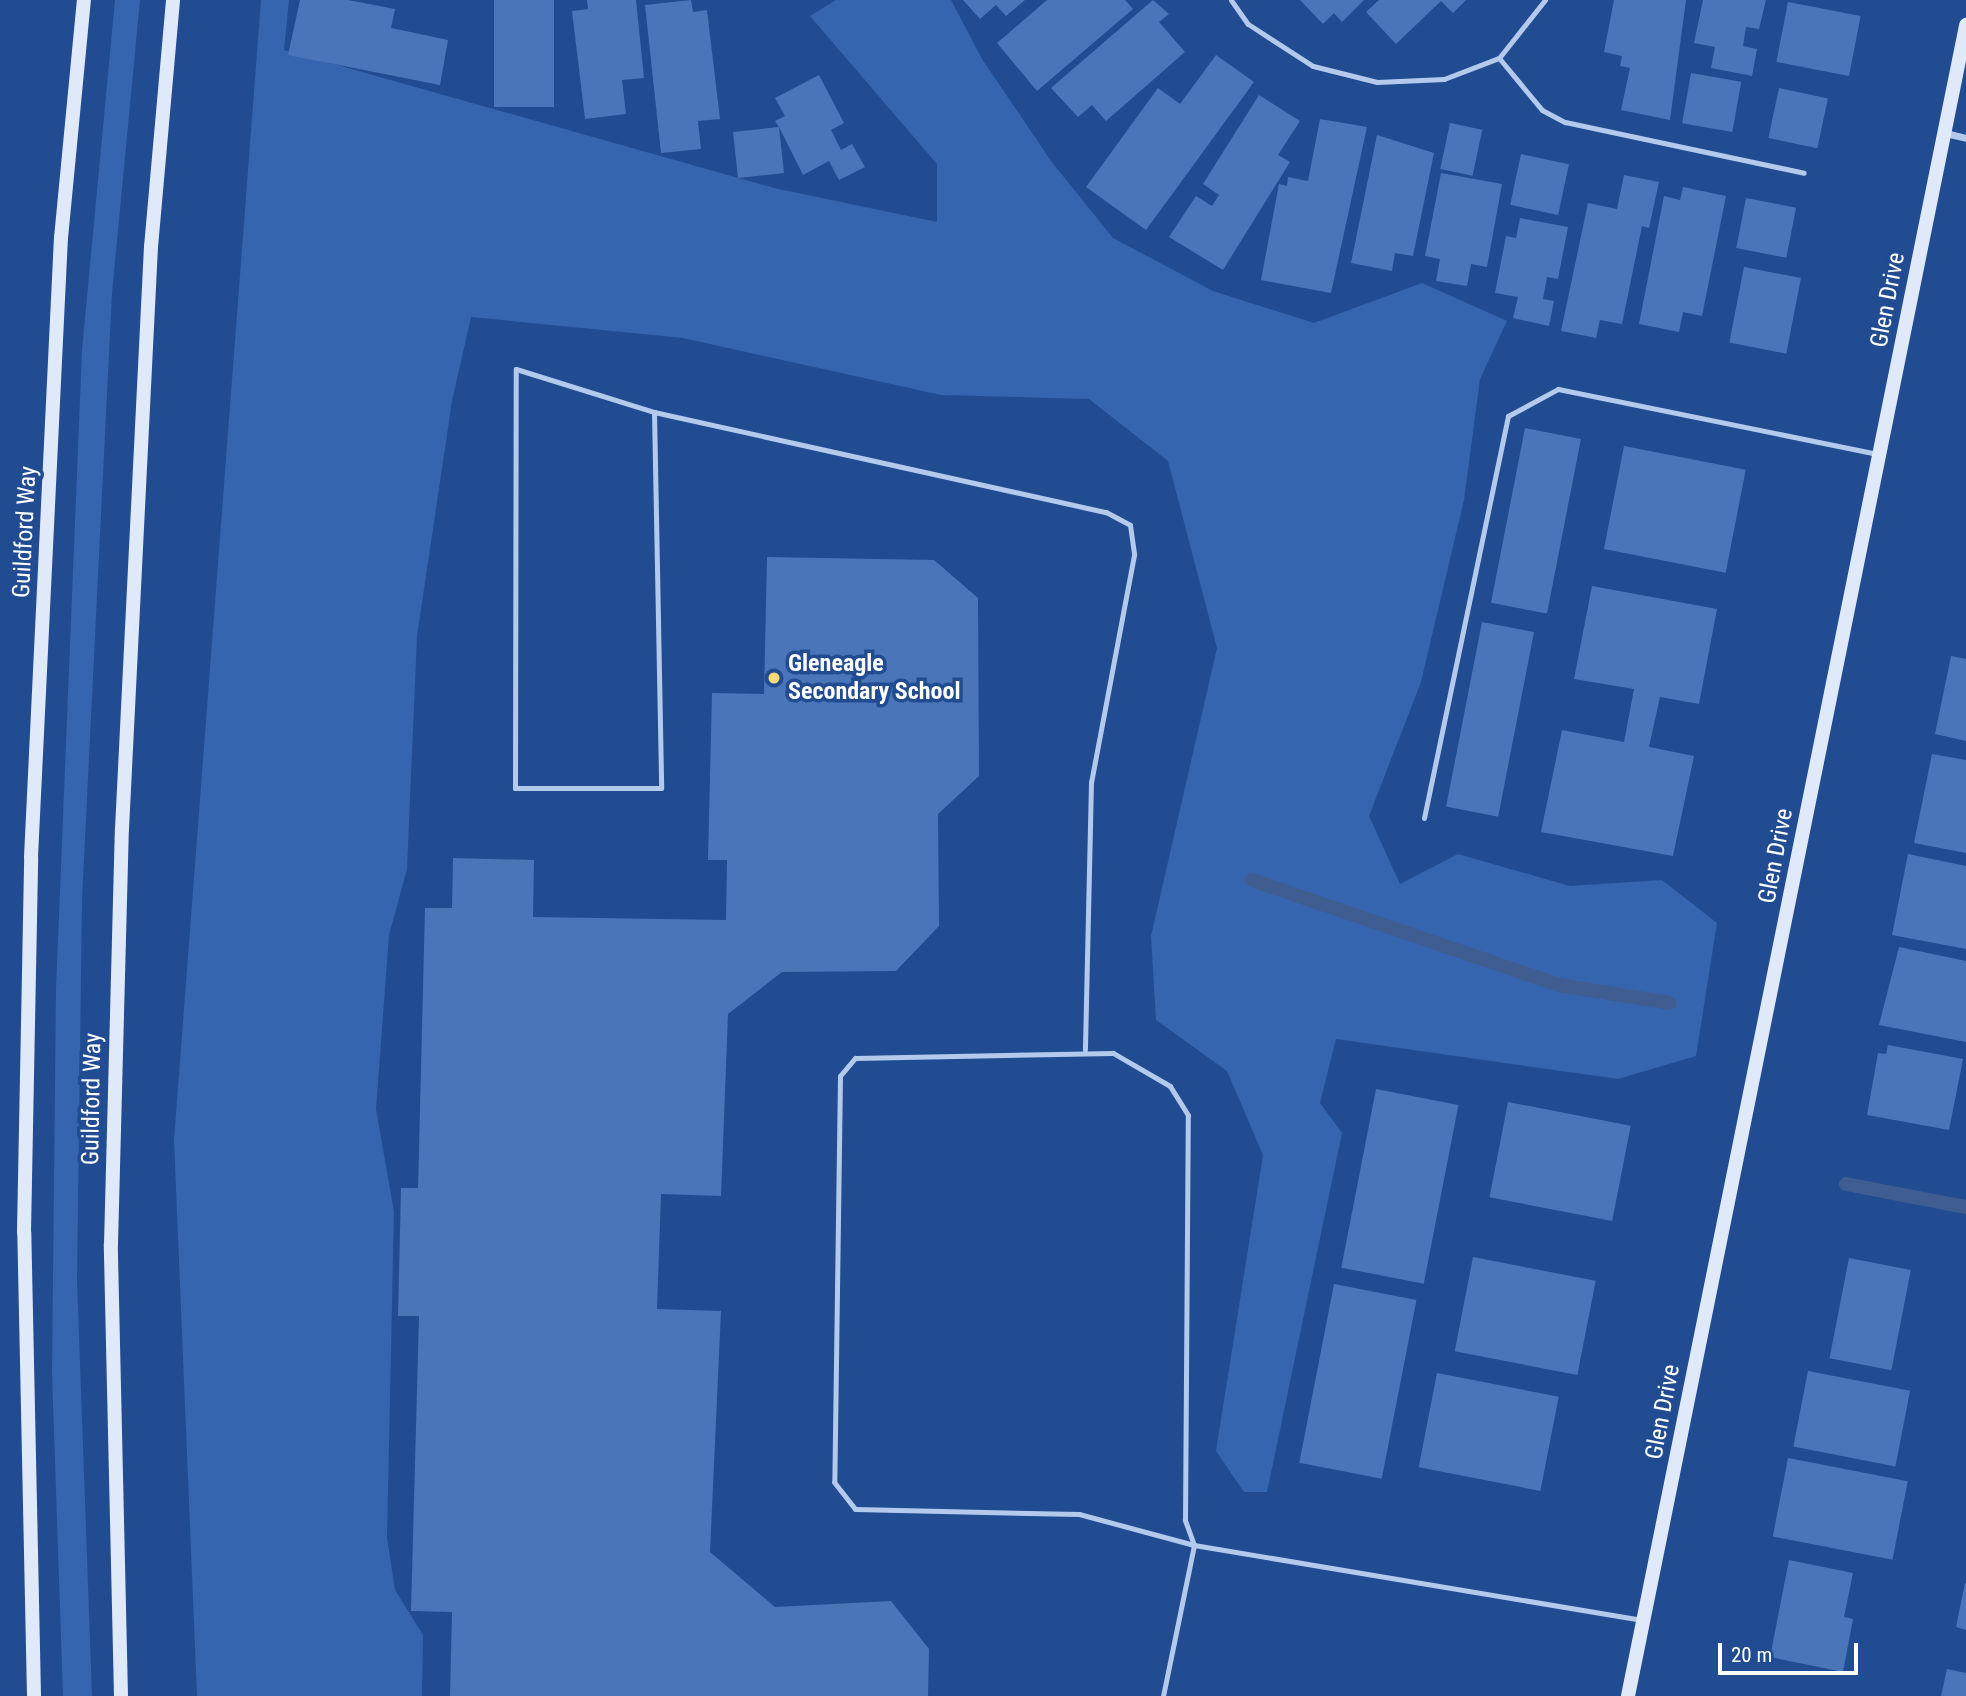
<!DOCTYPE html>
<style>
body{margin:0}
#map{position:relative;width:1966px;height:1696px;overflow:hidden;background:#214c92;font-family:"Roboto Condensed",sans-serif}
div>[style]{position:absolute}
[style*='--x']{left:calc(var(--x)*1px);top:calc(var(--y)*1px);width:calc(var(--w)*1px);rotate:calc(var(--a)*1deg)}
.green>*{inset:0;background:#3565af}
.stream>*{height:14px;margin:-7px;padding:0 7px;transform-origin:7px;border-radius:7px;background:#3f5d90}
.building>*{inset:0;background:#4a75b9;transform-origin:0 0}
.lane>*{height:5px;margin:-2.5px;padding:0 2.5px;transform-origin:2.5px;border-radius:2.5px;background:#b3caed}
.street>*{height:7px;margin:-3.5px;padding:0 3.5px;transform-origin:3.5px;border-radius:3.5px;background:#b3caed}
.secondary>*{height:14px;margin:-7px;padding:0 7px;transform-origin:7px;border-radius:7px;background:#dfe9fa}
.dots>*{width:19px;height:19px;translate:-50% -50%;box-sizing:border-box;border:4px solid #214c92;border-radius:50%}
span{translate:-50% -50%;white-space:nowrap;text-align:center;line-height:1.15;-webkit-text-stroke:7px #214c92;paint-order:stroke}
.street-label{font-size:24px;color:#fff}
.poi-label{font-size:24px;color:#fff;font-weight:700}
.left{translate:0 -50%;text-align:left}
.scale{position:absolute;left:1718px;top:1643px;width:140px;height:32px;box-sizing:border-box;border:4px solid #fff;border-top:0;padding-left:9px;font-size:21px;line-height:24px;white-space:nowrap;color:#fff;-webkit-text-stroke:5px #214c92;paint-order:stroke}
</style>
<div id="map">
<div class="green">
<i style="clip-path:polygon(115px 0,140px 0,112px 293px,82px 899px,77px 1280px,92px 1696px,63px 1696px,52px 1373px,56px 989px,82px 350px)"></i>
<i style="clip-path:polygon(261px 0,289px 0,284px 50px,774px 188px,937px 222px,937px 164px,810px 16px,836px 0,951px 0,982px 59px,1051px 161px,1113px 238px,1213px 291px,1314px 323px,1422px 283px,1507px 321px,1480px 379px,1464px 500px,1421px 682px,1369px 816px,1400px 884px,1458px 854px,1570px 886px,1662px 880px,1717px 923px,1696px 1056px,1618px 1079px,1336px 1039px,1320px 1103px,1342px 1133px,1267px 1492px,1244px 1492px,1216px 1451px,1263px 1155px,1227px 1071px,1156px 1020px,1151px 936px,1217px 648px,1168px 461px,1089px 399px,941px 395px,683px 338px,471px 317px,452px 401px,417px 636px,407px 869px,389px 935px,376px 1109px,394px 1212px,387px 1538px,395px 1590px,423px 1635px,422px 1696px,197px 1696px,174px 1140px)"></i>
</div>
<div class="stream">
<i style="--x:1252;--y:880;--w:324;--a:18.9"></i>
<i style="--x:1559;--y:985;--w:112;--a:9.2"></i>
<i style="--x:1846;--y:1184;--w:122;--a:10.9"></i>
</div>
<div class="building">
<i style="clip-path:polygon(300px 0,348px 0,395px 9px,391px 28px,448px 40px,440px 85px,288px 55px)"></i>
<i style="left:494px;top:0;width:60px;height:107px"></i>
<i style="clip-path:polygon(587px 0,636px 0,644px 78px,622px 80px,626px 114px,585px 119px,572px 11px,588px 9px)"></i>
<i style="clip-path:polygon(691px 0,693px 12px,707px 10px,720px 119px,698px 121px,701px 149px,661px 153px,645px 5px)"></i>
<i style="clip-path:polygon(963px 0,1025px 0,1006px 16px,996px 5px,980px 19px)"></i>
<i style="clip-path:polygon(1047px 0,1125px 0,1133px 9px,1037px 91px,997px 43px)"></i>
<i style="clip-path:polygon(1153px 0,1169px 14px,1159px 22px,1185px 52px,1106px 121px,1092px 105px,1078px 117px,1051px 88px)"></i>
<i style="clip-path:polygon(1300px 0,1364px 0,1342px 22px,1334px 13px,1323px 24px)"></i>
<i style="clip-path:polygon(1379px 0,1466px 0,1453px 13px,1441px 1px,1396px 44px,1366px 12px)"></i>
<i style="clip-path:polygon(1614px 0,1686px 0,1670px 120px,1621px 110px,1630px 68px,1620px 66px,1622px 56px,1604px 52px)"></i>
<i style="clip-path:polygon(1703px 0,1766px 0,1759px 29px,1746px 27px,1743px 46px,1757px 49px,1752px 76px,1711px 68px,1715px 47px,1694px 43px)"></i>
<i style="left:1788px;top:2px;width:74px;height:61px;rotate:11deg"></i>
<i style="clip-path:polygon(1216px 55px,1254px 82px,1146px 230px,1086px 187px,1158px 88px,1180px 104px)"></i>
<i style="left:1691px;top:73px;width:51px;height:51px;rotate:10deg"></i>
<i style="clip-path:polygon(819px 75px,844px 123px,831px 130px,841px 150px,852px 144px,865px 167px,839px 180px,829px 161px,803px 175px,779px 127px,784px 173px,738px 178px,733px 132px,779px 127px,775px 121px,785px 116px,775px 98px)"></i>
<i style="left:1779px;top:88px;width:50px;height:51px;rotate:12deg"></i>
<i style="clip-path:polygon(1259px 95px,1300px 121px,1278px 155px,1290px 162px,1223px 270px,1169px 237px,1196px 196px,1212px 206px,1219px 195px,1203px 184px)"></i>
<i style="clip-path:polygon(1320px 119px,1367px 127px,1331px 293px,1261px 280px,1279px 184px,1287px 186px,1288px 177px,1308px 181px)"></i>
<i style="left:1450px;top:123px;width:33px;height:47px;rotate:12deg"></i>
<i style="clip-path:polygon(1377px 135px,1434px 153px,1413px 256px,1395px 253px,1392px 271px,1351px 263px)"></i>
<i style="left:1521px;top:154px;width:49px;height:52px;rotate:12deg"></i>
<i style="clip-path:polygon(1441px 173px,1502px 184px,1487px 267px,1471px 264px,1467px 286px,1436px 281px,1440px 259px,1425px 256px)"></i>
<i style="clip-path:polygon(1624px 175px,1659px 182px,1649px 228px,1642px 226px,1622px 324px,1600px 320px,1596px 338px,1561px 331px,1588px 203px,1617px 209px)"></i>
<i style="clip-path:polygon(1683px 187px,1726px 196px,1702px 316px,1683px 312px,1679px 332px,1639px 324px,1664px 196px,1680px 200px)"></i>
<i style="left:1746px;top:198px;width:51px;height:51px;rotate:11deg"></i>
<i style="clip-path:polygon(1520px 218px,1568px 227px,1558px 279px,1547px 277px,1543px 299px,1554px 301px,1549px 326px,1513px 318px,1518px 297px,1495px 293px,1506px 236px,1516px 238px)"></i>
<i style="left:1744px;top:267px;width:58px;height:77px;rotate:11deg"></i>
<i style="left:1525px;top:428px;width:57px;height:178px;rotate:11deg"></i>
<i style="left:1624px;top:446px;width:124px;height:105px;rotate:11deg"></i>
<i style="clip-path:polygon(767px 557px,934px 560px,978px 598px,979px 776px,938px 814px,939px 926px,896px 971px,782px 972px,728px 1014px,721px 1196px,661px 1194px,657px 1309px,721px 1311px,710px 1552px,775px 1607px,891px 1601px,929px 1649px,928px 1696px,450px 1696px,452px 1612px,411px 1611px,419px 1316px,398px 1316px,401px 1188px,418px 1188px,425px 908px,452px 908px,453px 858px,534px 860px,533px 917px,726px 920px,727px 860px,708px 860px,712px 693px,764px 694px)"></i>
<i style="clip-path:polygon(1592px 586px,1717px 609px,1699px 704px,1660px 697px,1649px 747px,1694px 756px,1673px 856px,1541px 832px,1562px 730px,1624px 742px,1634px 689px,1574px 679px)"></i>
<i style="left:1482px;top:622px;width:53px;height:188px;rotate:11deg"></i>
<i style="clip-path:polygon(1951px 656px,1966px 659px,1966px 741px,1935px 734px)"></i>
<i style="clip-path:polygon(1932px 754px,1966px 760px,1966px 853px,1914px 843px)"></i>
<i style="clip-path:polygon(1908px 854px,1966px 866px,1966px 949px,1892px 935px)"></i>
<i style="clip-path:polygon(1899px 947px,1966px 961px,1966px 1042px,1879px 1025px)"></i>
<i style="clip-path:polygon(1888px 1045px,1963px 1059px,1949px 1130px,1867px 1115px,1878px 1053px,1886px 1054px)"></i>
<i style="left:1376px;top:1089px;width:84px;height:182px;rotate:11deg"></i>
<i style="left:1508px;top:1102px;width:125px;height:97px;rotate:11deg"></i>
<i style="left:1473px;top:1257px;width:125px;height:96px;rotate:11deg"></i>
<i style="left:1849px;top:1258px;width:63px;height:102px;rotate:11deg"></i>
<i style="left:1334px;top:1284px;width:84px;height:182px;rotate:11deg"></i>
<i style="left:1808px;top:1371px;width:104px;height:77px;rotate:11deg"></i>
<i style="left:1437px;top:1373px;width:124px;height:96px;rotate:11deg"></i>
<i style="left:1788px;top:1458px;width:122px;height:80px;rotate:11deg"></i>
<i style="clip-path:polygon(1789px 1560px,1853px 1573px,1844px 1617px,1853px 1619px,1843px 1672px,1770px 1657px)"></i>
<i style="clip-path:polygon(1965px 1583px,1966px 1583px,1966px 1630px,1956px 1627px)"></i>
<i style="clip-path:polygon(1947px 1669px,1966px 1673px,1966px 1696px,1941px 1696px)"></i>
</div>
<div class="lane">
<i style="--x:1231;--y:0;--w:29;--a:55"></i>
<i style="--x:1248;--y:24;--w:77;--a:32.9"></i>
<i style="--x:1313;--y:66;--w:66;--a:14"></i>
<i style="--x:1377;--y:82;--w:67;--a:-2.6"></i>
<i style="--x:1444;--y:79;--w:59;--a:-20.9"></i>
<i style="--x:1499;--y:58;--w:74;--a:-51.6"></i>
<i style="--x:1499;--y:58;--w:67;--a:50.4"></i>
<i style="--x:1542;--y:110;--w:26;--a:28"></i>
<i style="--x:1565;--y:122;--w:244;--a:12"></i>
<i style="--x:654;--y:412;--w:376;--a:88.9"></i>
<i style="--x:661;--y:788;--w:146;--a:180"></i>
<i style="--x:515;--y:788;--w:419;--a:-89.9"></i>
<i style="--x:516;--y:369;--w:145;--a:17.3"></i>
<i style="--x:654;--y:412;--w:463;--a:12.5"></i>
<i style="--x:1106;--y:512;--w:27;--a:28"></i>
<i style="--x:1130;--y:525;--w:30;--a:82"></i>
<i style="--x:1134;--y:555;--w:231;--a:100.7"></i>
<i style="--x:1091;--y:782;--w:268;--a:91.3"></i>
<i style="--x:1424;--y:818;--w:411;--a:-78.2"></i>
<i style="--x:1508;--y:416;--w:57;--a:-28.4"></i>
<i style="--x:1558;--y:389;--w:326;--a:11.5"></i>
<i style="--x:1163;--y:1696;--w:154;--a:-78.4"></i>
<i style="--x:1194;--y:1545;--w:27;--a:-110"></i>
<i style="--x:1185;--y:1520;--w:405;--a:-89.6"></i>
<i style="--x:1188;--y:1115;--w:34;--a:-122"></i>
<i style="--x:1170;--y:1086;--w:66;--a:-149.9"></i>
<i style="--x:1113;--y:1053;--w:258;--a:178.9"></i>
<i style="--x:855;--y:1058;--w:23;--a:130"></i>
<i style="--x:840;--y:1076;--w:406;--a:90.8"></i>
<i style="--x:834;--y:1482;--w:34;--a:52"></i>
<i style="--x:855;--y:1509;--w:224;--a:1.3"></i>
<i style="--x:1079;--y:1514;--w:119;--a:15.1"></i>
<i style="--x:1194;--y:1545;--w:453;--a:9.5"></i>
</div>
<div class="street">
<i style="--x:1945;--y:133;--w:22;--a:13"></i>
</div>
<div class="secondary">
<i style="--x:34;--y:1696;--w:464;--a:-91.2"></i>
<i style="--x:24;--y:1232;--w:375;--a:-88.9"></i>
<i style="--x:31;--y:857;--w:620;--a:-87.23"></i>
<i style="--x:61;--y:238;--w:239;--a:-84.5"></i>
<i style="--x:121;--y:1696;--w:452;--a:-91.3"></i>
<i style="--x:111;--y:1244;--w:415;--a:-88.5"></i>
<i style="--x:122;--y:829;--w:583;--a:-87.15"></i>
<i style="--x:151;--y:247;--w:248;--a:-84.9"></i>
<i style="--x:1628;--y:1696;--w:1705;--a:-78.56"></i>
</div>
<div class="dots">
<i style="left:774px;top:678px;background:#fadb74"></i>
</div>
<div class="street-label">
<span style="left:1888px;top:300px;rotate:-79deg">Glen Drive</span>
<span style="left:25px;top:532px;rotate:-87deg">Guildford Way</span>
<span style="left:1776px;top:856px;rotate:-79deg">Glen Drive</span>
<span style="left:92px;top:1099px;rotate:-89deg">Guildford Way</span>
<span style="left:1663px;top:1412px;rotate:-79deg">Glen Drive</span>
</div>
<div class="poi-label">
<span class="left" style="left:788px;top:678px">Gleneagle<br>Secondary School</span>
</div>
<div class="scale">20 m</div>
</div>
